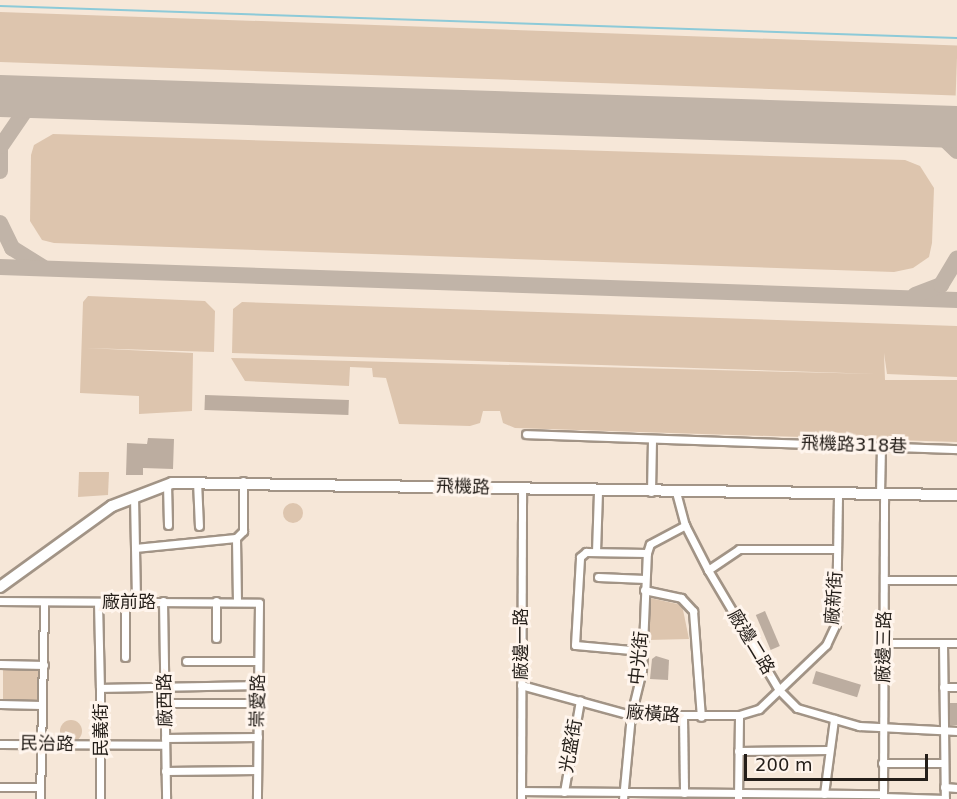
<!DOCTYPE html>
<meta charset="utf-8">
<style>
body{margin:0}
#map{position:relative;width:957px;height:799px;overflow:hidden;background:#f6e7d8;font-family:"DejaVu Sans","Noto Sans TC",sans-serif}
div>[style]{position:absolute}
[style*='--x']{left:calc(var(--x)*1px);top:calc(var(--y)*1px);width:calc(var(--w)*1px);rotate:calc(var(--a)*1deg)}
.green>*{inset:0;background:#ddc5ae;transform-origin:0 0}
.round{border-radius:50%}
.stream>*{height:1.5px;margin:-0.75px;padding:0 0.75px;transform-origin:0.75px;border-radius:0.75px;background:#8dcad8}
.taxiway>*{height:16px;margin:-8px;padding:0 8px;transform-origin:8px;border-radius:8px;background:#c1b4a8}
.runway>*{height:42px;margin:-21px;padding:0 21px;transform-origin:21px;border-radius:21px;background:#c1b4a8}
.building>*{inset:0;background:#bcada0;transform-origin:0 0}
.roads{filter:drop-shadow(2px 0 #a29486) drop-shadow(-2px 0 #a29486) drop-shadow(0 2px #a29486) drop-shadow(0 -2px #a29486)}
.street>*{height:7px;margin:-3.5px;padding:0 3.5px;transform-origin:3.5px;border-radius:3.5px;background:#fff}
.secondary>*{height:10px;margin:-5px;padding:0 5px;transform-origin:5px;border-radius:5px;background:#fff}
span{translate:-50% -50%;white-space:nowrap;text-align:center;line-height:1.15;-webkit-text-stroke:6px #fff5ed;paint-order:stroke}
.street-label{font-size:18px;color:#241e19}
.scale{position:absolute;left:744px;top:754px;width:184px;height:27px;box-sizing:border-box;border:3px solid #241e19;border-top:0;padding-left:8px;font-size:18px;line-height:21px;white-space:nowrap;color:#241e19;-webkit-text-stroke:4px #fff5ed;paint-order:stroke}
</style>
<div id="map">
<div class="green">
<i style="left:0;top:12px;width:958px;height:50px;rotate:2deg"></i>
<i style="clip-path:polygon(53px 134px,905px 160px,920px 166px,934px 188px,932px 243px,929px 257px,913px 268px,894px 272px,54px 243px,42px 240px,30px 221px,31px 155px,34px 145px)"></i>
<i style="clip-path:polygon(88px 296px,205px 301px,215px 311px,214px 352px,86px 348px,193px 353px,192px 411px,139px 414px,139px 396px,80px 393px,83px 302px)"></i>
<i style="clip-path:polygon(242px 302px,957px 326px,957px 377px,887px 374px,884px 353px,885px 380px,957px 380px,957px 442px,515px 428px,503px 423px,500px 411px,483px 411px,480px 423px,470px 426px,399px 424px,386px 378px,373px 377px,372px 368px,350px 367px,349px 386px,245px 381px,231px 358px,877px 374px,232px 353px,233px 309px)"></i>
<i style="clip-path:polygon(79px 472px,109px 472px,108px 495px,78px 497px)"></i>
<i class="round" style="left:283px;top:503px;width:20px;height:20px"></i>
<i style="clip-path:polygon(650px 598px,682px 605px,689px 639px,648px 640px)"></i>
<i style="left:3px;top:668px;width:38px;height:33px"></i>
<i class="round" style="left:60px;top:720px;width:22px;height:22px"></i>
</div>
<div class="stream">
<i style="--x:0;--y:6;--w:958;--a:1.92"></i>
</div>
<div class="taxiway">
<i style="--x:931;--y:126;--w:36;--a:44"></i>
<i style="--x:0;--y:144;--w:27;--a:90"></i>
<i style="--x:1;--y:146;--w:42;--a:-55.6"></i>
<i style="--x:25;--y:111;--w:44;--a:-17.2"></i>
<i style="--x:0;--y:223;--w:28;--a:64"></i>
<i style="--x:12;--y:248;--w:36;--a:32"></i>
<i style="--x:0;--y:267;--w:958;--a:1.97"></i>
<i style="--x:915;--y:295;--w:28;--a:-21"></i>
<i style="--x:941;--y:285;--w:31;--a:-59"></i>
</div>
<div class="runway">
<i style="--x:0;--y:96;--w:958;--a:1.86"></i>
</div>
<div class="building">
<i style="left:205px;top:395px;width:144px;height:15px;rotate:2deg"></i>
<i style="clip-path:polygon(148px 438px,174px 439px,173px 469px,143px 468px,143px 475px,126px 475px,127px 443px,147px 444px)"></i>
<i style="left:765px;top:611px;width:38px;height:10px;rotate:67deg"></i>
<i style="clip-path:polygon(656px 656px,669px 660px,668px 680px,650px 679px,652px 659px)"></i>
<i style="left:816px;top:671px;width:47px;height:13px;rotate:17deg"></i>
<i style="left:949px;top:703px;width:8px;height:22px"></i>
</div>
<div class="roads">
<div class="street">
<i style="--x:526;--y:434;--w:431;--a:2"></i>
<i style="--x:197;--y:481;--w:45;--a:87.5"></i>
<i style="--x:167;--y:484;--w:41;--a:88.6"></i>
<i style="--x:651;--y:492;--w:53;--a:-88.9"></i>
<i style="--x:676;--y:492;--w:34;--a:75"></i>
<i style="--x:685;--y:525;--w:51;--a:62.9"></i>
<i style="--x:708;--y:570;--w:139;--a:59.4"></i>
<i style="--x:779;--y:690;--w:25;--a:45"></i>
<i style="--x:797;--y:708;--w:65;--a:16.2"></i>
<i style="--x:859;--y:726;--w:98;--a:2.9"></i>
<i style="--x:880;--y:494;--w:48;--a:-88.8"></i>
<i style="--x:134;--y:496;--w:105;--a:88.9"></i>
<i style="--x:135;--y:548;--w:101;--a:-5.7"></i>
<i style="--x:596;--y:552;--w:61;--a:-88.1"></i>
<i style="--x:708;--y:570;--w:37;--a:-34"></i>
<i style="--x:739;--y:549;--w:98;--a:0"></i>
<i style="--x:598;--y:577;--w:47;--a:2.4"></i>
<i style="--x:884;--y:580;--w:73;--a:0"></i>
<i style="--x:644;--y:590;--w:38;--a:12"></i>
<i style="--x:681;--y:598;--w:18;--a:47"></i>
<i style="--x:693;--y:611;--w:106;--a:85.7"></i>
<i style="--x:0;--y:601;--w:259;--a:0.4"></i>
<i style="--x:259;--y:603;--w:196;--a:90.6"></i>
<i style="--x:125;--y:601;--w:56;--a:90"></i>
<i style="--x:163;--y:601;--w:198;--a:89.1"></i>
<i style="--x:216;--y:601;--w:37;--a:90"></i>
<i style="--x:98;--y:602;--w:86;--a:88.7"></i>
<i style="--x:237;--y:602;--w:64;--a:-90.9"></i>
<i style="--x:236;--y:538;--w:10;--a:-45"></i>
<i style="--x:243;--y:531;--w:50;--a:-90"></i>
<i style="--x:884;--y:643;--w:73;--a:0"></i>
<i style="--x:943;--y:643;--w:156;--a:89.3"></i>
<i style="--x:642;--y:651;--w:67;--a:-174.9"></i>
<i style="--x:575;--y:645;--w:88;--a:-86.7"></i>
<i style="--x:580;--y:557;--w:8;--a:-40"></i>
<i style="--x:586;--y:552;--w:61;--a:0.9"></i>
<i style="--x:647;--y:553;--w:9;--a:-72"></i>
<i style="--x:650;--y:544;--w:40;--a:-28"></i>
<i style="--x:186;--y:661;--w:72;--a:0"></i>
<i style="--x:0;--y:664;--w:44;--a:1.3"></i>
<i style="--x:521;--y:685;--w:114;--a:15.3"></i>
<i style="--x:631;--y:715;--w:108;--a:0"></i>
<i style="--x:739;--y:715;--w:21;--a:-17"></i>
<i style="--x:759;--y:709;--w:93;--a:-43.7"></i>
<i style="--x:826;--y:645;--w:23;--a:-65"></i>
<i style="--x:836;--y:624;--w:130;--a:-89.1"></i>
<i style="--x:943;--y:687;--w:14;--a:0"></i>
<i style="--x:165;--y:703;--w:93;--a:0"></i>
<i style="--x:0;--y:704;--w:41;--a:1.4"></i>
<i style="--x:683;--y:717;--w:76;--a:89.2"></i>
<i style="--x:165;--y:738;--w:93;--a:-0.6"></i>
<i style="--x:0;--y:744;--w:165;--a:0.3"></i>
<i style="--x:738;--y:751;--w:90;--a:-0.6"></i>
<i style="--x:882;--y:763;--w:61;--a:0"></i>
<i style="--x:165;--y:771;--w:92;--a:-0.6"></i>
<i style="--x:0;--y:787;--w:40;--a:0"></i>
<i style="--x:944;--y:787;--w:13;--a:4"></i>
<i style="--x:521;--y:791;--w:362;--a:0.5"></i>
<i style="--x:564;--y:792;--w:93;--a:-80.1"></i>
<i style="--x:824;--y:794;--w:76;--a:-82.4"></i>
<i style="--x:883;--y:797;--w:62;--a:1.8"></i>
<i style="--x:40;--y:799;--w:197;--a:-88.8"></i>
<i style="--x:100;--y:799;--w:111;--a:-90"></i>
<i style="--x:100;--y:688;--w:158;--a:-1.1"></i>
<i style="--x:521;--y:799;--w:310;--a:-89.8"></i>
<i style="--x:623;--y:799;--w:84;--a:-84.6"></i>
<i style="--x:631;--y:715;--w:46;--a:-76.3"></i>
<i style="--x:642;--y:670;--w:117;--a:-87.6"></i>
<i style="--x:738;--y:799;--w:84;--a:-89.3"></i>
<i style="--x:883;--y:799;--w:305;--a:-89.8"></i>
</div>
<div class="secondary">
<i style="--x:0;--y:587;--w:138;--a:-35.9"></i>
<i style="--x:112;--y:506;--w:64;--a:-21"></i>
<i style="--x:172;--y:483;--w:785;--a:0.88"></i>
</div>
</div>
<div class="street-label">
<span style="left:854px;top:445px;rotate:2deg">飛機路318巷</span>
<span style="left:463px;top:487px;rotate:2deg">飛機路</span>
<span style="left:834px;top:598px;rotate:-86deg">廠新街</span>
<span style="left:129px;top:602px">廠前路</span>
<span style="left:751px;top:642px;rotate:59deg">廠邊二路</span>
<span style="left:521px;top:644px;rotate:-90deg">廠邊一路</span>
<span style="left:884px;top:647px;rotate:-89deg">廠邊三路</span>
<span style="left:639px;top:658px;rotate:-84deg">中光街</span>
<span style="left:165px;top:700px;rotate:-91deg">廠西路</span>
<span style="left:258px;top:701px;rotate:-89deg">崇愛路</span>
<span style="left:653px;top:714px;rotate:4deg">廠橫路</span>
<span style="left:101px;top:730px;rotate:-90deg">民義街</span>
<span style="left:47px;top:744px;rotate:1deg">民治路</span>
<span style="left:571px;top:746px;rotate:-80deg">光盛街</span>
</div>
<div class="scale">200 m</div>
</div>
